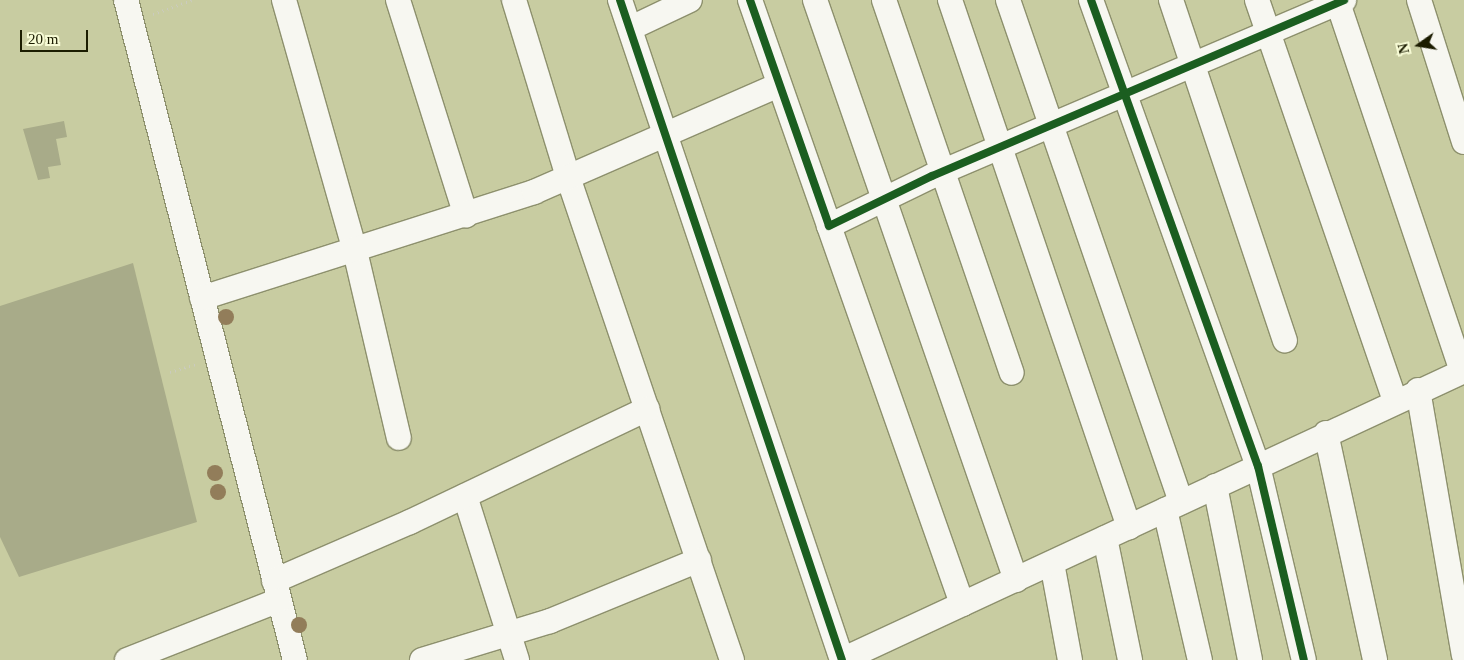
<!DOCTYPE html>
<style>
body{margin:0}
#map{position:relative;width:1464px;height:660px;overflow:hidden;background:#c8cca1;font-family:"Times New Roman",serif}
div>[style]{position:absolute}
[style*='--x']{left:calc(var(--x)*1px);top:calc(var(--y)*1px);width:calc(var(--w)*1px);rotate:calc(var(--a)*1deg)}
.building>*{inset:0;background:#a8ab89}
.path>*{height:3px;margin-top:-1.5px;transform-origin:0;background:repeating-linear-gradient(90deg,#cacbbe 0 1px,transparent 0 5px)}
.roads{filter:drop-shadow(1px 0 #8d906d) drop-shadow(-1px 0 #8d906d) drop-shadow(0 1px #8d906d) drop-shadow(0 -1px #8d906d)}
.street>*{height:24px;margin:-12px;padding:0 12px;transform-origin:12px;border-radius:12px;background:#f7f7f1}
.cycleway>*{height:8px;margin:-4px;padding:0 4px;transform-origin:4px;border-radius:4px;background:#1b5e20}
.trees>*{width:16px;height:16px;margin:-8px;border-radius:50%;background:#927d5a}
span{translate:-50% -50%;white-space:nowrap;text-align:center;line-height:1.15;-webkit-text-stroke:4px #f7fbd5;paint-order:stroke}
.north{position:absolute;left:1394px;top:20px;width:50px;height:50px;-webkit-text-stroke:4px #f7fbd5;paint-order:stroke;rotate:257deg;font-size:14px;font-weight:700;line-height:20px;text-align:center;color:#1b1c00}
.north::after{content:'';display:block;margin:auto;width:18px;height:22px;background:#1b1c00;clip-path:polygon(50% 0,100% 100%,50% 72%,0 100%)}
.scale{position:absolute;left:20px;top:30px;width:68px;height:22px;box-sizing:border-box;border:2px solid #1b1c00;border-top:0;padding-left:6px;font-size:15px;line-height:18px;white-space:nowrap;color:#1b1c00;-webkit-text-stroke:4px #f7fbd5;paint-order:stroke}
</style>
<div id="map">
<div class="building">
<i style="clip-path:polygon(64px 121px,67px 137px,56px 139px,61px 165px,48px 167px,50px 178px,38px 180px,23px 129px)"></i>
<i style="clip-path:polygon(133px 263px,197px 522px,19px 577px,0 537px,0 306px)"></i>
</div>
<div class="path">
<i style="--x:153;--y:14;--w:41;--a:-19.7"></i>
<i style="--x:170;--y:372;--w:27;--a:-17"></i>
</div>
<div class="roads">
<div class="street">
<i style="--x:126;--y:0;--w:681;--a:75.64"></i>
<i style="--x:284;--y:0;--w:261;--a:74.2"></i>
<i style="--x:355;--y:251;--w:192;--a:76.8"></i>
<i style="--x:398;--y:0;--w:226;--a:72.5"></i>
<i style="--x:514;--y:0;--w:185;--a:73"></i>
<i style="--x:568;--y:177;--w:510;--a:71.25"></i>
<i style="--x:620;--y:0;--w:696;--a:71.41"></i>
<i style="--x:750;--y:0;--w:239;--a:70.7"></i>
<i style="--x:829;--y:226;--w:114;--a:-25.9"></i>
<i style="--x:932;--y:176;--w:448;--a:-23.1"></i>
<i style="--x:815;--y:0;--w:614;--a:70.89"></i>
<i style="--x:884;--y:0;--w:394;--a:71.1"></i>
<i style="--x:950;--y:0;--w:557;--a:71.24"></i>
<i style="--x:1008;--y:0;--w:531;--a:70.98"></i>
<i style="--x:1091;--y:0;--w:495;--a:70.3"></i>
<i style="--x:1258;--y:466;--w:199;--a:76.7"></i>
<i style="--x:1171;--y:0;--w:359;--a:71.5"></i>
<i style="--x:1257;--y:0;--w:424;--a:71"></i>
<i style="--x:1337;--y:0;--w:392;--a:71.4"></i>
<i style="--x:1419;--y:0;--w:149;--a:72.4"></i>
<i style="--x:631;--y:28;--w:65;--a:-25.4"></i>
<i style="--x:829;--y:226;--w:401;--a:70.6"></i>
<i style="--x:202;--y:298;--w:349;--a:-17.7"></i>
<i style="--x:534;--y:192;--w:267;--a:-23.6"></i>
<i style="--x:1418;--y:390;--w:269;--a:80.2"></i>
<i style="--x:1326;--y:433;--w:232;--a:77.8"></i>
<i style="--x:1215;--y:486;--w:177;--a:78.6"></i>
<i style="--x:465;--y:496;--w:172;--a:72.4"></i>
<i style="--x:1165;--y:510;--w:154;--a:76.9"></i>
<i style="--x:1105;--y:538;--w:125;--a:78.4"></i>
<i style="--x:1052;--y:563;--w:99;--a:79.5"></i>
<i style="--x:274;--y:581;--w:148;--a:-23.5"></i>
<i style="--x:410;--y:522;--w:263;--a:-25.5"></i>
<i style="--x:127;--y:660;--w:163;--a:-21.5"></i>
<i style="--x:422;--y:660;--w:134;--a:-16.9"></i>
<i style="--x:550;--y:621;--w:161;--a:-22.3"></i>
<i style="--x:842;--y:660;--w:686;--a:-24.92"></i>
</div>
</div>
<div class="cycleway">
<i style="--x:620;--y:0;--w:696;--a:71.41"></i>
<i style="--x:750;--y:0;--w:239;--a:70.7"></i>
<i style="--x:829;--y:226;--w:114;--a:-25.9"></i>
<i style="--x:932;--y:176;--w:448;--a:-23.1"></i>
<i style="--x:1091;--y:0;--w:495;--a:70.3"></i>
<i style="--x:1258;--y:466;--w:199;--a:76.7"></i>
</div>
<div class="trees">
<i style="left:226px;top:317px"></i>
<i style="left:215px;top:473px"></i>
<i style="left:218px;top:492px"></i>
<i style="left:299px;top:625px"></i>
</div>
<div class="north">N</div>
<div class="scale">20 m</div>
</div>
